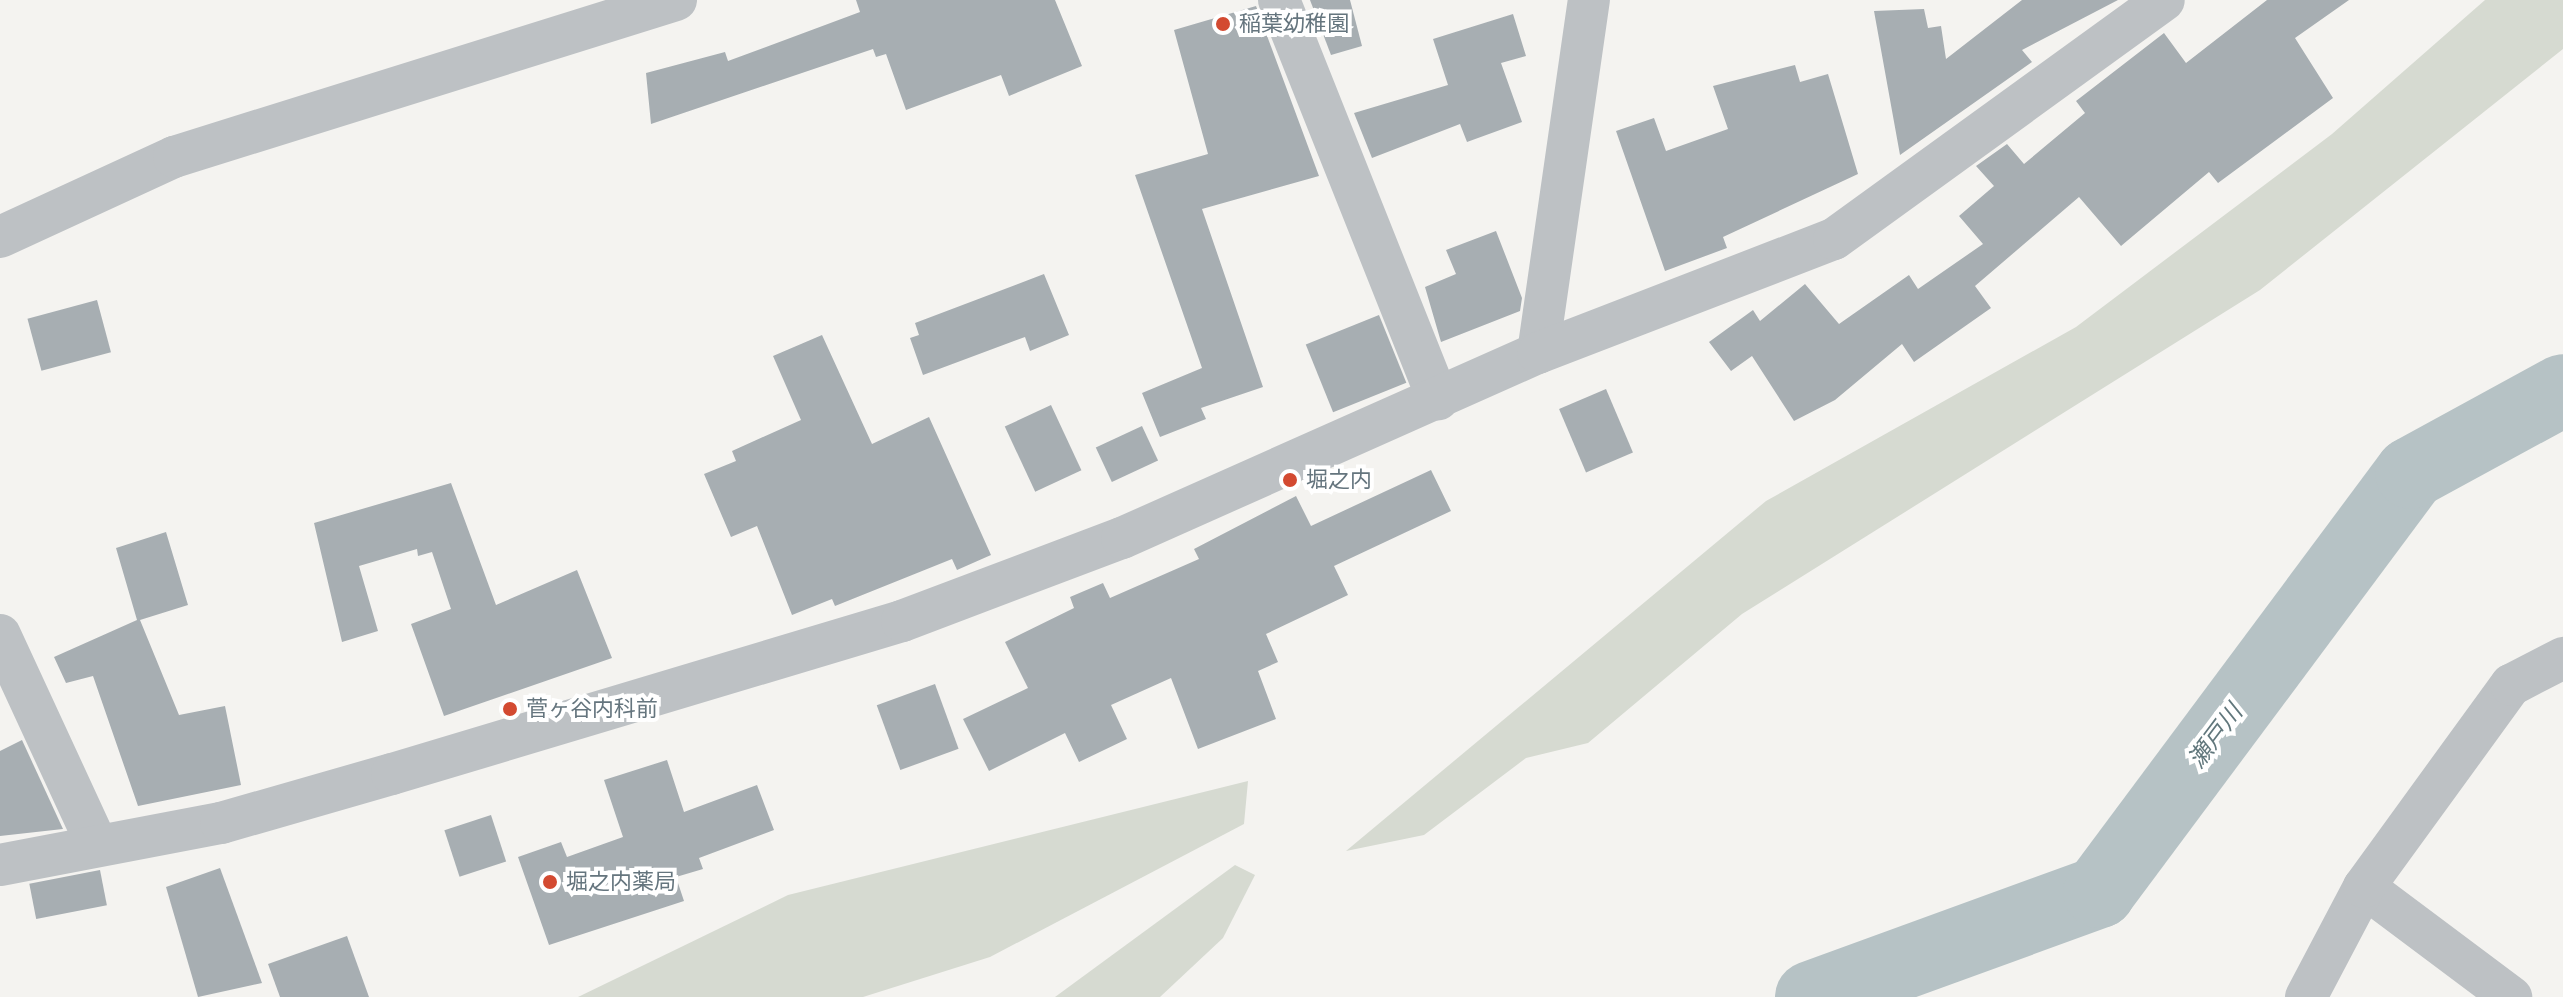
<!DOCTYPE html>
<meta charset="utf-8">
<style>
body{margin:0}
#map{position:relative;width:2563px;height:997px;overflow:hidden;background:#f4f3f0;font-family:Raleway,"Noto Sans JP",sans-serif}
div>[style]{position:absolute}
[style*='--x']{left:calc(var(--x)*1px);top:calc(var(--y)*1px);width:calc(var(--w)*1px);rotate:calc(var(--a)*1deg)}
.green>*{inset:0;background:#d6dad1}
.river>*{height:72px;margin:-36px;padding:0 36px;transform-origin:36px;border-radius:36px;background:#b6c2c5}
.building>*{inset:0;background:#a7aeb2;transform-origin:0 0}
.street>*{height:42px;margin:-21px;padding:0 21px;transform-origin:21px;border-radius:21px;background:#bdc1c4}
.dots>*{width:22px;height:22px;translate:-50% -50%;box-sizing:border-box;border:4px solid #fff;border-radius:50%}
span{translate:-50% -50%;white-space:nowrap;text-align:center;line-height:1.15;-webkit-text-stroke:8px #fff;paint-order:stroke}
.poi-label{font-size:22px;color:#65757e}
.left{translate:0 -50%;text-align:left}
.water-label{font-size:24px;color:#61777c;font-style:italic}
</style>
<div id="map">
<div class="green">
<i style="clip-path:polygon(2485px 0,2563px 0,2563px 49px,2260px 290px,1742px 614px,1588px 743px,1526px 758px,1424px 835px,1346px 851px,1766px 501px,2076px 327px,2332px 134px)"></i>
<i style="clip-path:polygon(1248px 781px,1244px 824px,990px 957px,863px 997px,578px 997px,788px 895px)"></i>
<i style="clip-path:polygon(1235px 865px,1255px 875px,1223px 938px,1160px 997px,1055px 997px)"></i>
</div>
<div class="river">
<i style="--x:1811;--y:997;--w:307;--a:-20"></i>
<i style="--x:2099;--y:892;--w:522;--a:-53.33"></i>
<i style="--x:2411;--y:473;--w:173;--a:-28.6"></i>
</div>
<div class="building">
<i style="clip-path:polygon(856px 0,1055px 0,1082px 66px,1009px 96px,1001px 75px,906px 110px,886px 54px,876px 57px,873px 49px,651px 124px,646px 73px,725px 52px,728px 61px,860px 12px)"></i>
<i style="clip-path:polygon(1310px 0,1350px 0,1362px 46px,1331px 55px)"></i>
<i style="clip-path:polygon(2022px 0,2118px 0,2022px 50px,2032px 62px,1900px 155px,1874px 11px,1924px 9px,1928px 28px,1941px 26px,1946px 59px)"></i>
<i style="clip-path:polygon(2267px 0,2349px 0,2295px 38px,2333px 98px,2218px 183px,2209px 172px,2121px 246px,2079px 197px,1975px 286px,1991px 308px,1914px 362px,1902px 344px,1835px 400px,1794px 421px,1752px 356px,1731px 371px,1709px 342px,1753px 310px,1760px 321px,1805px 284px,1839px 324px,1909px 275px,1918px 289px,1983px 244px,1959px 216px,1994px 186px,1976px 166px,2007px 144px,2024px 164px,2085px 113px,2076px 101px,2164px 33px,2186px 63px)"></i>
<i style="clip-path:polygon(1256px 6px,1319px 176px,1202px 209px,1263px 387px,1201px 408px,1206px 419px,1160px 437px,1142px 393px,1202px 368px,1135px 175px,1208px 154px,1174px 30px)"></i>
<i style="clip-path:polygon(1513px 14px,1526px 56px,1501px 63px,1522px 122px,1467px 142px,1460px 124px,1372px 158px,1354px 113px,1448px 85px,1433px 39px)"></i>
<i style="clip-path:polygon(1795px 65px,1800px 82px,1828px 74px,1858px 174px,1723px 237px,1727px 248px,1665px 271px,1616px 131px,1654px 118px,1666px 151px,1728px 129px,1713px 86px)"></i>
<i style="clip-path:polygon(1496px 231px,1522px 298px,1520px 311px,1441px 342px,1425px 287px,1456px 274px,1446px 250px)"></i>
<i style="clip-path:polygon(1044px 274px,1069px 335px,1030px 351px,1025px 337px,923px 375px,910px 338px,919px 335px,915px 323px)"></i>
<i style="left:97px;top:300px;width:54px;height:72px;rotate:75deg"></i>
<i style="left:1379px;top:315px;width:73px;height:79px;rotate:68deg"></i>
<i style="clip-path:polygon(822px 335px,872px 444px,929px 417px,991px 555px,957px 570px,952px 559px,835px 606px,832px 599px,792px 615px,757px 526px,731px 537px,704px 474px,736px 461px,732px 451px,801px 420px,773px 356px)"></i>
<i style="left:1606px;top:389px;width:69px;height:51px;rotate:67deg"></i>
<i style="left:1051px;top:405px;width:72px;height:51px;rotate:65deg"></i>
<i style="left:1142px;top:426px;width:38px;height:51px;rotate:65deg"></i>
<i style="clip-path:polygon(1431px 470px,1451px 511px,1334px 566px,1348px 595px,1266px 634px,1278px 662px,1258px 671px,1276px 719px,1198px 749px,1171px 678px,1111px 705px,1127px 739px,1079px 762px,1065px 733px,989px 771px,963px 719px,1028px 688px,1005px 642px,1074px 608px,1070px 597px,1103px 583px,1110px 598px,1199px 559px,1194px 549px,1296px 496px,1311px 526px)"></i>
<i style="clip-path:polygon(451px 483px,496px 605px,577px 570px,612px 658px,444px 716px,411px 624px,451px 609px,432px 552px,418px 556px,417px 549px,359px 566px,378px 631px,342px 642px,314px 523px)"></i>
<i style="clip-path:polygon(166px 532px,188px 605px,140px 620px,179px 715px,225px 706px,241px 785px,138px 806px,93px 676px,66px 683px,54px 657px,137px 620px,116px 548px)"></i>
<i style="left:935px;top:684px;width:69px;height:62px;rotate:70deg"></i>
<i style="clip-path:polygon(22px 740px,63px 829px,0 836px,0 751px)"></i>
<i style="clip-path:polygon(667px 760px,684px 812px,757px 785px,774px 830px,699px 858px,703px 869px,676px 877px,684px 901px,549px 945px,518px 857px,561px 842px,567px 857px,623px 837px,604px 780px)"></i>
<i style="left:491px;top:815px;width:49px;height:49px;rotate:72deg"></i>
<i style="clip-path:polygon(220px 868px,262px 983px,198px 997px,166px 887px)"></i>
<i style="left:100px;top:870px;width:36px;height:72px;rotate:79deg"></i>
<i style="clip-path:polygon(347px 936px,369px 997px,280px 997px,268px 964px)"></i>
</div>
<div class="street">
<i style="--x:1279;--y:0;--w:430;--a:68.3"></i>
<i style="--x:0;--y:237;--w:192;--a:-24.7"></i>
<i style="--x:174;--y:157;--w:526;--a:-17.37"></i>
<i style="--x:1538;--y:353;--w:357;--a:-81.8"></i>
<i style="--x:0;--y:635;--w:231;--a:65.2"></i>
<i style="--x:0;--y:865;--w:225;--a:-10.8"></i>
<i style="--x:221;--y:823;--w:178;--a:-16"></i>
<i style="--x:392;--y:774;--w:532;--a:-16.7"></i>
<i style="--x:902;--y:621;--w:235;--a:-20.7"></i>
<i style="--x:1122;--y:538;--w:455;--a:-24"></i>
<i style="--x:1538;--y:353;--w:317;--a:-21.1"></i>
<i style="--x:1834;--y:239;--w:407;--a:-35.9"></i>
<i style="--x:2364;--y:887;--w:184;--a:36.8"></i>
<i style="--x:2306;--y:997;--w:124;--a:-62.2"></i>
<i style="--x:2364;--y:887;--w:250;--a:-54"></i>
<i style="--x:2511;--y:685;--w:59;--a:-27.4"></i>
</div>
<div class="dots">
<i style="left:1223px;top:24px;background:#d34a31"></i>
<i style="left:1290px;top:480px;background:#d34a31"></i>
<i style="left:510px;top:709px;background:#d34a31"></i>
<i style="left:550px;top:882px;background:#d34a31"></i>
</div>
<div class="poi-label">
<span class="left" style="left:1239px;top:24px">稲葉幼稚園</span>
<span class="left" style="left:1306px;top:480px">堀之内</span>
<span class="left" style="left:526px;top:709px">菅ヶ谷内科前</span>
<span class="left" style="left:566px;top:882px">堀之内薬局</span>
</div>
<div class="water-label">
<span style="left:2215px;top:736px;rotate:-53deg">瀬戸川</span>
</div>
</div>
